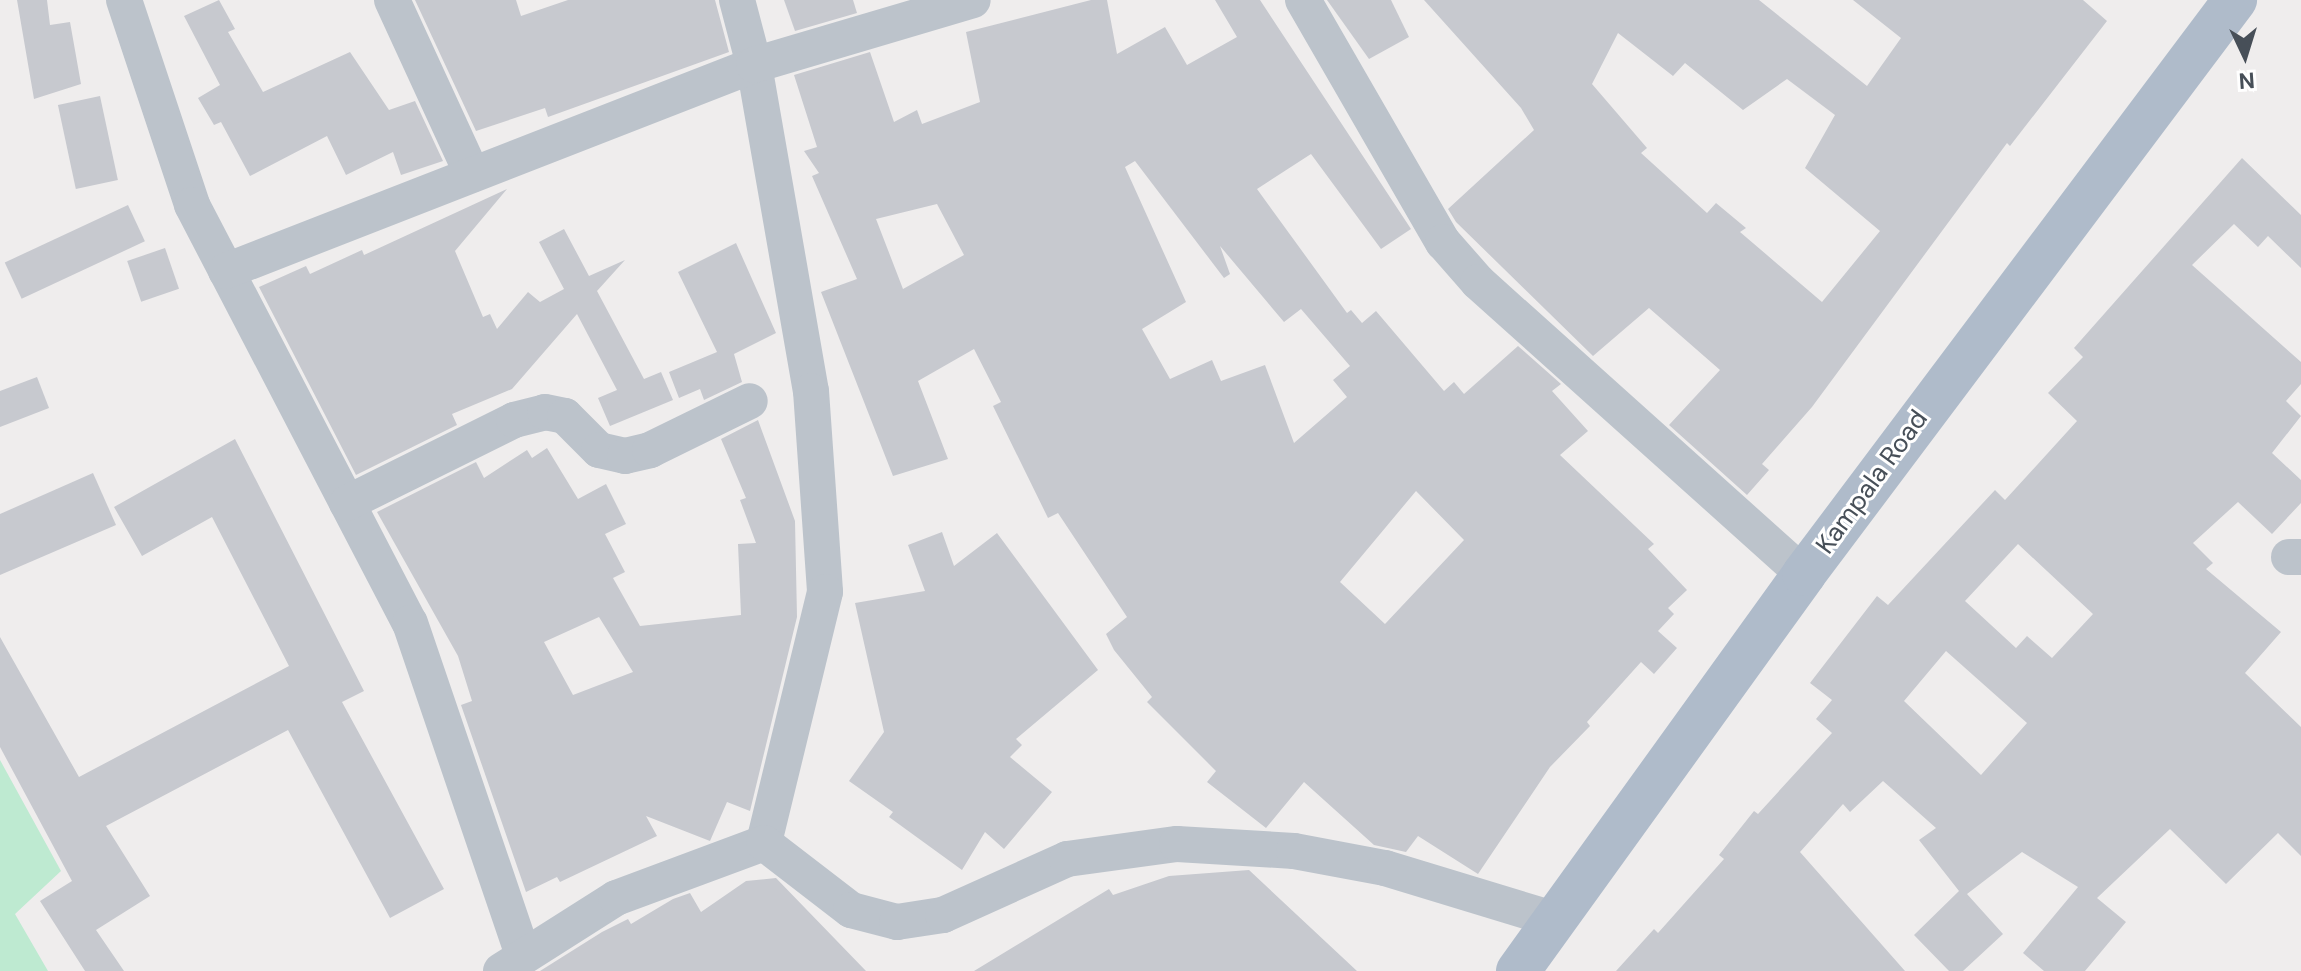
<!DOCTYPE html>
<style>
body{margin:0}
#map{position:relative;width:2301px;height:971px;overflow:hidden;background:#efeded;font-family:"DM Sans",sans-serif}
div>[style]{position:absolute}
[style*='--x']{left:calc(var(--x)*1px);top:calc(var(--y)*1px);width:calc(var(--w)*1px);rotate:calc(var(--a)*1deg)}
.green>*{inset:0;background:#beead1}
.building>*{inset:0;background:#c7c9cf;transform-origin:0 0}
.street>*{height:36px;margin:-18px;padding:0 18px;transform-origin:18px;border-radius:18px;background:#bcc3cb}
.primary>*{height:44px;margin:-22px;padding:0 22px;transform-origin:22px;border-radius:22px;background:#afbbca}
span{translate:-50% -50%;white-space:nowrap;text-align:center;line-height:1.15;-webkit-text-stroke:6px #fff;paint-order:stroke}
.street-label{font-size:26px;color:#474f58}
.north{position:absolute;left:2205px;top:16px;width:80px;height:80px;-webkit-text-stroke:6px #fff;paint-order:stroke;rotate:176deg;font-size:22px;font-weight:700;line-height:32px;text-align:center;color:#474f58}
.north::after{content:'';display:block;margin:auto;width:28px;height:36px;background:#474f58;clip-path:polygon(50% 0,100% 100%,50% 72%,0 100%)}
</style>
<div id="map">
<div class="green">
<i style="clip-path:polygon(0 760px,61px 871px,15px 914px,48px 971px,0 971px)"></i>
</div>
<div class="building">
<i style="clip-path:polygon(17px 0,47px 0,50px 25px,70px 22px,81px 84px,34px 99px)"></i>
<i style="clip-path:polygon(219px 0,235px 29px,228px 32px,263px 92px,350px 52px,389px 110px,415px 101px,443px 161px,401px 175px,393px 152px,346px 175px,327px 136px,250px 176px,221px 122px,214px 125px,198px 98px,220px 85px,184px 16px)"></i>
<i style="clip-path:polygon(415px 0,516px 0,521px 16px,568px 0,715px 0,729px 52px,548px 117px,545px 108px,476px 131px)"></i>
<i style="clip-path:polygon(784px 0,853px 0,857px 13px,795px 31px)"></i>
<i style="clip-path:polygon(evenodd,1091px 0,1107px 0,1117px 54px,1165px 27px,1187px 65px,1237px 37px,1215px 0,1260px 0,1411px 229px,1381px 249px,1311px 154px,1257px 189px,1347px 313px,1351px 310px,1362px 323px,1376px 311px,1444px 391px,1454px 382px,1464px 394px,1518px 346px,1561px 384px,1552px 391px,1588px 431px,1560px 455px,1654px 544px,1648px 549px,1687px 590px,1668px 608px,1674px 614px,1658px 631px,1677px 648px,1654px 674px,1641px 662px,1587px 722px,1590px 726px,1550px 767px,1478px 874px,1418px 836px,1406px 852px,1374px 845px,1304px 782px,1266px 828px,1207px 782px,1216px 771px,1147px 702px,1152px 697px,1114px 650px,1106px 634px,1127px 617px,1058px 513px,1048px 518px,993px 406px,1001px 402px,974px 349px,918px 381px,948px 459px,893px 476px,821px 292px,857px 279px,812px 176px,819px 173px,804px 151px,817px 147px,794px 75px,870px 52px,894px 122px,917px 110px,922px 124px,980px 102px,966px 32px,1091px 0,1135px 161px,1224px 278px,1230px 274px,1220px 246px,1284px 322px,1301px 309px,1350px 366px,1333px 380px,1347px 397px,1294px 443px,1265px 365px,1221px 381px,1212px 360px,1170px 379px,1142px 329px,1186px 302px,1125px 167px,1135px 161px,1091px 0,937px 204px,964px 255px,903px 289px,876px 219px,937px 204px,1091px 0,1416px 491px,1464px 540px,1385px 624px,1340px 582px,1416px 491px)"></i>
<i style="clip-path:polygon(1327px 0,1391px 0,1409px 37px,1369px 59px)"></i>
<i style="clip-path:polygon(evenodd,1424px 0,1759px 0,1867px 86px,1901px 38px,1853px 0,2083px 0,2107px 21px,2010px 146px,2007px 143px,1812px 407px,1762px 464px,1769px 470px,1747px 495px,1669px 425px,1720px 370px,1649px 308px,1593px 356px,1456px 222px,1448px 209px,1534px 130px,1521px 108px,1424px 0,1618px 33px,1673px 76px,1685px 63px,1743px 110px,1787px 79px,1835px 115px,1805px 168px,1880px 231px,1822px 302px,1740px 232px,1746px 228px,1716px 203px,1707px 213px,1641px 153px,1647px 148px,1592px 84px,1618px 33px)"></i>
<i style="left:100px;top:96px;width:86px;height:43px;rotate:78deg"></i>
<i style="clip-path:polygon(evenodd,2242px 158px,2301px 215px,2301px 268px,2268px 236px,2258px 247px,2234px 224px,2192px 265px,2301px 362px,2301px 384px,2286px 401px,2301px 416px,2272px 453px,2301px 480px,2301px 503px,2272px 534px,2238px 502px,2193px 543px,2213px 563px,2206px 569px,2281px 632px,2245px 673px,2301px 727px,2301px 856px,2278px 833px,2226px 884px,2170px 829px,2097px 898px,2126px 922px,2085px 971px,2044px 971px,2023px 953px,2078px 887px,2022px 852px,1967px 894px,2003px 934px,1963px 971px,1949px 971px,1914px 935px,1959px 891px,1919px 840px,1936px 828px,1883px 781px,1850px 812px,1843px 804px,1800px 852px,1905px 971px,1616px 971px,1654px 929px,1658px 933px,1724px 859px,1719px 855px,1754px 811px,1758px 814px,1832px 733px,1816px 719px,1832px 700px,1810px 683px,1877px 596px,1888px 605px,1995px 490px,2005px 500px,2077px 421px,2048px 393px,2083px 357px,2074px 348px,2242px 158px,2018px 544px,2093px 614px,2052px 658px,2027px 636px,2016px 648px,1965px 601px,2018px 544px,2242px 158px,1946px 651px,2027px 723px,1981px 775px,1904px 701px,1946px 651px)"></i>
<i style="clip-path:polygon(507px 189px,455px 251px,483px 317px,490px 314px,497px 329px,528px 292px,540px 302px,564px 289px,539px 242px,564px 229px,589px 276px,625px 260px,597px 291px,644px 379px,661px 372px,673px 400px,610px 426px,598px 398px,617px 390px,577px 314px,512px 389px,452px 414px,457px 425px,356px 475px,259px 287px,306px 266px,310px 274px,362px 250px,364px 255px)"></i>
<i style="left:128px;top:205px;width:40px;height:136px;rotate:65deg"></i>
<i style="clip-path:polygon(736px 243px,776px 333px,734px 354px,742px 382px,704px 400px,700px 389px,679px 398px,669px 372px,717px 352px,678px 272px)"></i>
<i style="left:165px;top:248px;width:43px;height:40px;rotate:71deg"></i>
<i style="clip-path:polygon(37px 377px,49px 408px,0 427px,0 391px)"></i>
<i style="clip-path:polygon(evenodd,758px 420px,795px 521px,797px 617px,750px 811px,727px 802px,710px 841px,646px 816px,657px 836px,560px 882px,557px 877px,526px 892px,461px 705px,472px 701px,458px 656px,377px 512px,476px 462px,484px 478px,527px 450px,532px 458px,547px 448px,578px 499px,606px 484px,626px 524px,605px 534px,625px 572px,613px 578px,640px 626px,741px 615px,738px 544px,756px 543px,740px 500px,746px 498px,721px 439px,758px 420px,599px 617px,633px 672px,573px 695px,544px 642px,599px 617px)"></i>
<i style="clip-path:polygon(235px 439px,364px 691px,342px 702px,444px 889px,390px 918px,288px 730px,106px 826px,150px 896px,96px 930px,124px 971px,85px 971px,40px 901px,72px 881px,0 747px,0 637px,79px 777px,289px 666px,212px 517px,142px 556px,114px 507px)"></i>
<i style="clip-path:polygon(93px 473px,116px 525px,0 575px,0 514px)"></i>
<i style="clip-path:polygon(942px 532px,954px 566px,997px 533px,1098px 670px,1016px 739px,1022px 745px,1010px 757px,1052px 792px,1004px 849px,985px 832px,962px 870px,889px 817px,893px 812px,849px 781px,884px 732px,855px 603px,925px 591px,908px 545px)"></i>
<i style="clip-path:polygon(1249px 870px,1357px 971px,974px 971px,1109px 889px,1113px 895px,1169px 876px)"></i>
<i style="clip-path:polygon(776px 878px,866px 971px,540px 971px,602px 932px,628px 919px,631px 924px,673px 899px,690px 893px,701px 912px,746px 881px)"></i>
</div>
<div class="street">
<i style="--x:124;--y:0;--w:216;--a:71.6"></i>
<i style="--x:192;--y:205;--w:471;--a:62.5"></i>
<i style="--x:410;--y:623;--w:351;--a:71.2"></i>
<i style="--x:392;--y:0;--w:192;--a:65.3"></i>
<i style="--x:737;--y:0;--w:67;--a:75.3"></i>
<i style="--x:754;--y:65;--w:331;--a:80.1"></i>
<i style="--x:811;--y:391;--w:201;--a:86"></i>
<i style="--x:825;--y:592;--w:258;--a:103.7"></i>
<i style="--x:1303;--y:0;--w:280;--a:60"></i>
<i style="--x:1443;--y:242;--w:53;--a:48.8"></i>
<i style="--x:1478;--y:282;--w:438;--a:41.9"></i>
<i style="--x:226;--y:271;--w:567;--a:-21.31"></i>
<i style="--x:754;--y:65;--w:228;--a:-16.5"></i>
<i style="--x:347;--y:503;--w:186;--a:-26.4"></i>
<i style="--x:514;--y:420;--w:32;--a:-14"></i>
<i style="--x:545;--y:412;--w:20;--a:11"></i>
<i style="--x:565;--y:416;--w:48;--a:45"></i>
<i style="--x:599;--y:450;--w:27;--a:13"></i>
<i style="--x:625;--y:456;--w:26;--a:-13"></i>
<i style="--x:650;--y:450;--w:111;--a:-26.1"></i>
<i style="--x:2289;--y:557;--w:12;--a:0"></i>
<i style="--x:501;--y:971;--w:136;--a:-32.4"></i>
<i style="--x:616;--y:898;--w:158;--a:-20.4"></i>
<i style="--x:764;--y:843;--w:110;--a:37.6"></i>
<i style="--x:851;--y:910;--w:48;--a:14.6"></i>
<i style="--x:897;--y:922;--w:47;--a:-8.7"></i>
<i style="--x:943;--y:915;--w:136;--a:-24.3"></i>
<i style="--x:1067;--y:859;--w:111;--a:-7.8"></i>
<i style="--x:1177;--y:844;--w:117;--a:3.4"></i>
<i style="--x:1294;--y:851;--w:93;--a:10.6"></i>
<i style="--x:1385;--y:868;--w:179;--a:16.9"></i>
</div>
<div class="primary">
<i style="--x:1518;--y:971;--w:489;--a:-54.2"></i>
<i style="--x:1804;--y:574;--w:718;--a:-53.1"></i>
</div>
<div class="street-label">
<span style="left:1872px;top:482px;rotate:-54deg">Kampala Road</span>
</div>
<div class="north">N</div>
</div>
